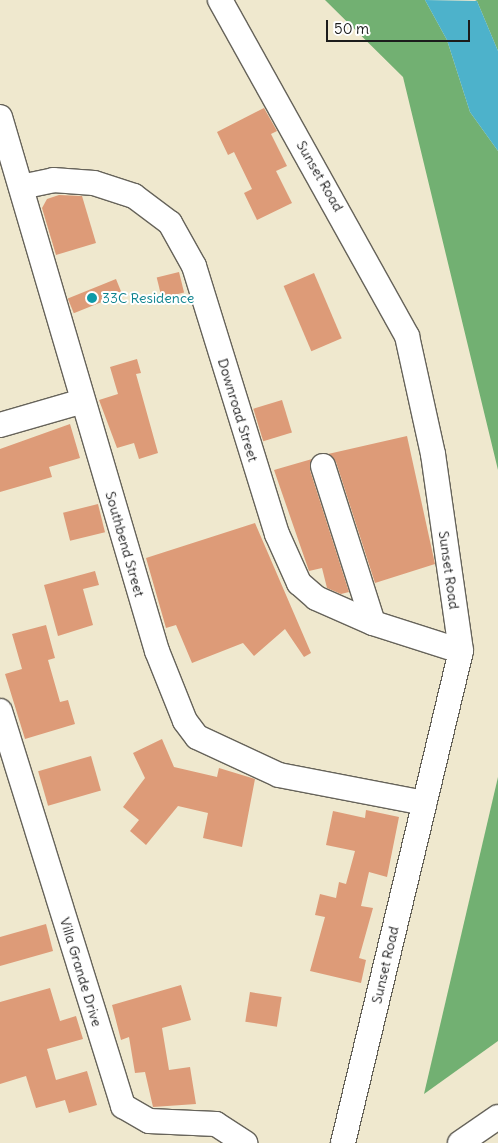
<!DOCTYPE html>
<style>
body{margin:0}
#map{position:relative;width:498px;height:1143px;overflow:hidden;background:#efe8ce;font-family:Delius,sans-serif}
div>[style]{position:absolute}
[style*='--x']{left:calc(var(--x)*1px);top:calc(var(--y)*1px);width:calc(var(--w)*1px);rotate:calc(var(--a)*1deg)}
.forest>*{inset:0;background:#72b072}
.water>*{inset:0;background:#4db2cb}
.building>*{inset:0;background:#dd9b78;transform-origin:0 0}
.roads{filter:drop-shadow(1px 0 #66635a) drop-shadow(-1px 0 #66635a) drop-shadow(0 1px #66635a) drop-shadow(0 -1px #66635a)}
.minor>*{height:24px;margin:-12px;padding:0 12px;transform-origin:12px;border-radius:12px;background:#fff}
.dots>*{width:14px;height:14px;translate:-50% -50%;box-sizing:border-box;border:2px solid #fff;border-radius:50%}
span{translate:-50% -50%;white-space:nowrap;text-align:center;line-height:1.15;-webkit-text-stroke:4px #fff;paint-order:stroke}
.street-label{font-size:14px;color:#1c1c1c}
.culture-label{font-size:14px;color:#0d838f}
.left{translate:0 -50%;text-align:left}
.scale{position:absolute;left:326px;top:20px;width:144px;height:22px;box-sizing:border-box;border:2px solid #1c1c1c;border-top:0;padding-left:6px;font-size:15px;line-height:18px;white-space:nowrap;color:#1c1c1c;-webkit-text-stroke:4px #fff;paint-order:stroke}
</style>
<div id="map">
<div class="forest">
<i style="clip-path:polygon(325px 0,425px 0,447px 40px,470px 112px,498px 151px,498px 470px,403px 77px)"></i>
<i style="clip-path:polygon(475px 0,498px 0,498px 51px,477px 1px)"></i>
<i style="clip-path:polygon(498px 777px,498px 1041px,424px 1094px)"></i>
</div>
<div class="water">
<i style="clip-path:polygon(425px 0,477px 1px,498px 51px,498px 151px,470px 112px,447px 40px)"></i>
</div>
<div class="building">
<i style="clip-path:polygon(264px 108px,277px 131px,271px 134px,287px 166px,276px 171px,292px 203px,257px 220px,244px 193px,252px 189px,234px 152px,228px 155px,217px 132px)"></i>
<i style="clip-path:polygon(59px 195px,82px 196px,96px 243px,56px 255px,42px 208px,47px 199px)"></i>
<i style="left:179px;top:272px;width:21px;height:23px;rotate:76deg"></i>
<i style="left:314px;top:273px;width:71px;height:33px;rotate:67deg"></i>
<i style="left:116px;top:279px;width:16px;height:52px;rotate:68deg"></i>
<i style="clip-path:polygon(137px 359px,141px 373px,136px 374px,158px 453px,139px 459px,134px 443px,117px 448px,99px 400px,118px 394px,110px 367px)"></i>
<i style="left:282px;top:400px;width:34px;height:30px;rotate:73deg"></i>
<i style="clip-path:polygon(70px 424px,80px 458px,49px 467px,52px 477px,0 492px,0 449px)"></i>
<i style="clip-path:polygon(407px 436px,435px 564px,375px 583px,336px 462px,328px 454px)"></i>
<i style="clip-path:polygon(312px 459px,310px 470px,349px 592px,341px 594px,327px 588px,322px 568px,309px 571px,274px 470px)"></i>
<i style="left:98px;top:504px;width:29px;height:36px;rotate:76deg"></i>
<i style="clip-path:polygon(255px 523px,311px 653px,304px 657px,285px 629px,254px 656px,243px 643px,192px 663px,176px 625px,166px 628px,146px 558px)"></i>
<i style="clip-path:polygon(95px 571px,99px 585px,83px 589px,93px 625px,58px 636px,44px 585px)"></i>
<i style="clip-path:polygon(46px 625px,55px 658px,48px 660px,60px 702px,68px 700px,75px 724px,25px 739px,5px 674px,22px 669px,12px 634px)"></i>
<i style="clip-path:polygon(162px 739px,174px 767px,217px 777px,219px 768px,255px 779px,242px 847px,203px 838px,208px 813px,178px 806px,146px 845px,130px 831px,139px 820px,123px 807px,145px 778px,133px 753px)"></i>
<i style="left:91px;top:756px;width:36px;height:55px;rotate:74deg"></i>
<i style="clip-path:polygon(366px 810px,399px 817px,387px 877px,369px 872px,361px 906px,373px 908px,359px 958px,366px 960px,361px 983px,310px 971px,325px 917px,315px 915px,320px 894px,336px 898px,339px 882px,346px 884px,355px 851px,326px 845px,333px 811px,365px 818px)"></i>
<i style="clip-path:polygon(46px 924px,53px 951px,0 966px,0 937px)"></i>
<i style="clip-path:polygon(181px 985px,191px 1020px,162px 1028px,169px 1070px,190px 1067px,196px 1104px,153px 1107px,145px 1072px,135px 1073px,129px 1037px,121px 1040px,112px 1005px)"></i>
<i style="clip-path:polygon(50px 988px,60px 1021px,76px 1016px,83px 1039px,47px 1049px,56px 1080px,87px 1071px,97px 1105px,69px 1113px,65px 1100px,36px 1108px,26px 1076px,0 1084px,0 1002px)"></i>
<i style="left:250px;top:992px;width:32px;height:30px;rotate:9deg"></i>
</div>
<div class="roads">
<div class="minor">
<i style="--x:220;--y:0;--w:385;--a:60.9"></i>
<i style="--x:407;--y:336;--w:121;--a:77.6"></i>
<i style="--x:433;--y:454;--w:199;--a:81.9"></i>
<i style="--x:461;--y:651;--w:506;--a:103.49"></i>
<i style="--x:0;--y:117;--w:557;--a:73.62"></i>
<i style="--x:157;--y:651;--w:75;--a:68.2"></i>
<i style="--x:185;--y:721;--w:20;--a:53"></i>
<i style="--x:197;--y:737;--w:90;--a:24.9"></i>
<i style="--x:279;--y:775;--w:148;--a:10.9"></i>
<i style="--x:21;--y:187;--w:33;--a:-12"></i>
<i style="--x:53;--y:180;--w:41;--a:4.2"></i>
<i style="--x:94;--y:183;--w:42;--a:18"></i>
<i style="--x:134;--y:196;--w:45;--a:36.9"></i>
<i style="--x:170;--y:223;--w:49;--a:60.8"></i>
<i style="--x:194;--y:266;--w:281;--a:72.8"></i>
<i style="--x:277;--y:534;--w:54;--a:65.8"></i>
<i style="--x:299;--y:583;--w:23;--a:41"></i>
<i style="--x:316;--y:598;--w:62;--a:23.7"></i>
<i style="--x:373;--y:623;--w:92;--a:17.7"></i>
<i style="--x:0;--y:425;--w:86;--a:-16.1"></i>
<i style="--x:323;--y:466;--w:165;--a:72.3"></i>
<i style="--x:0;--y:711;--w:414;--a:72.7"></i>
<i style="--x:123;--y:1106;--w:30;--a:30"></i>
<i style="--x:149;--y:1121;--w:67;--a:2.6"></i>
<i style="--x:216;--y:1124;--w:35;--a:33"></i>
<i style="--x:460;--y:1143;--w:46;--a:-34.4"></i>
</div>
</div>
<div class="dots">
<i style="left:92px;top:298px;background:#0f9aa8"></i>
</div>
<div class="street-label">
<span style="left:320px;top:176px;rotate:60deg">Sunset Road</span>
<span style="left:238px;top:410px;rotate:73deg">Downroad Street</span>
<span style="left:125px;top:544px;rotate:74deg">Southbend Street</span>
<span style="left:449px;top:570px;rotate:82deg">Sunset Road</span>
<span style="left:385px;top:965px;rotate:-77deg">Sunset Road</span>
<span style="left:81px;top:972px;rotate:73deg">Villa Grande Drive</span>
</div>
<div class="culture-label">
<span class="left" style="left:102px;top:298px">33C Residence</span>
</div>
<div class="scale">50 m</div>
</div>
